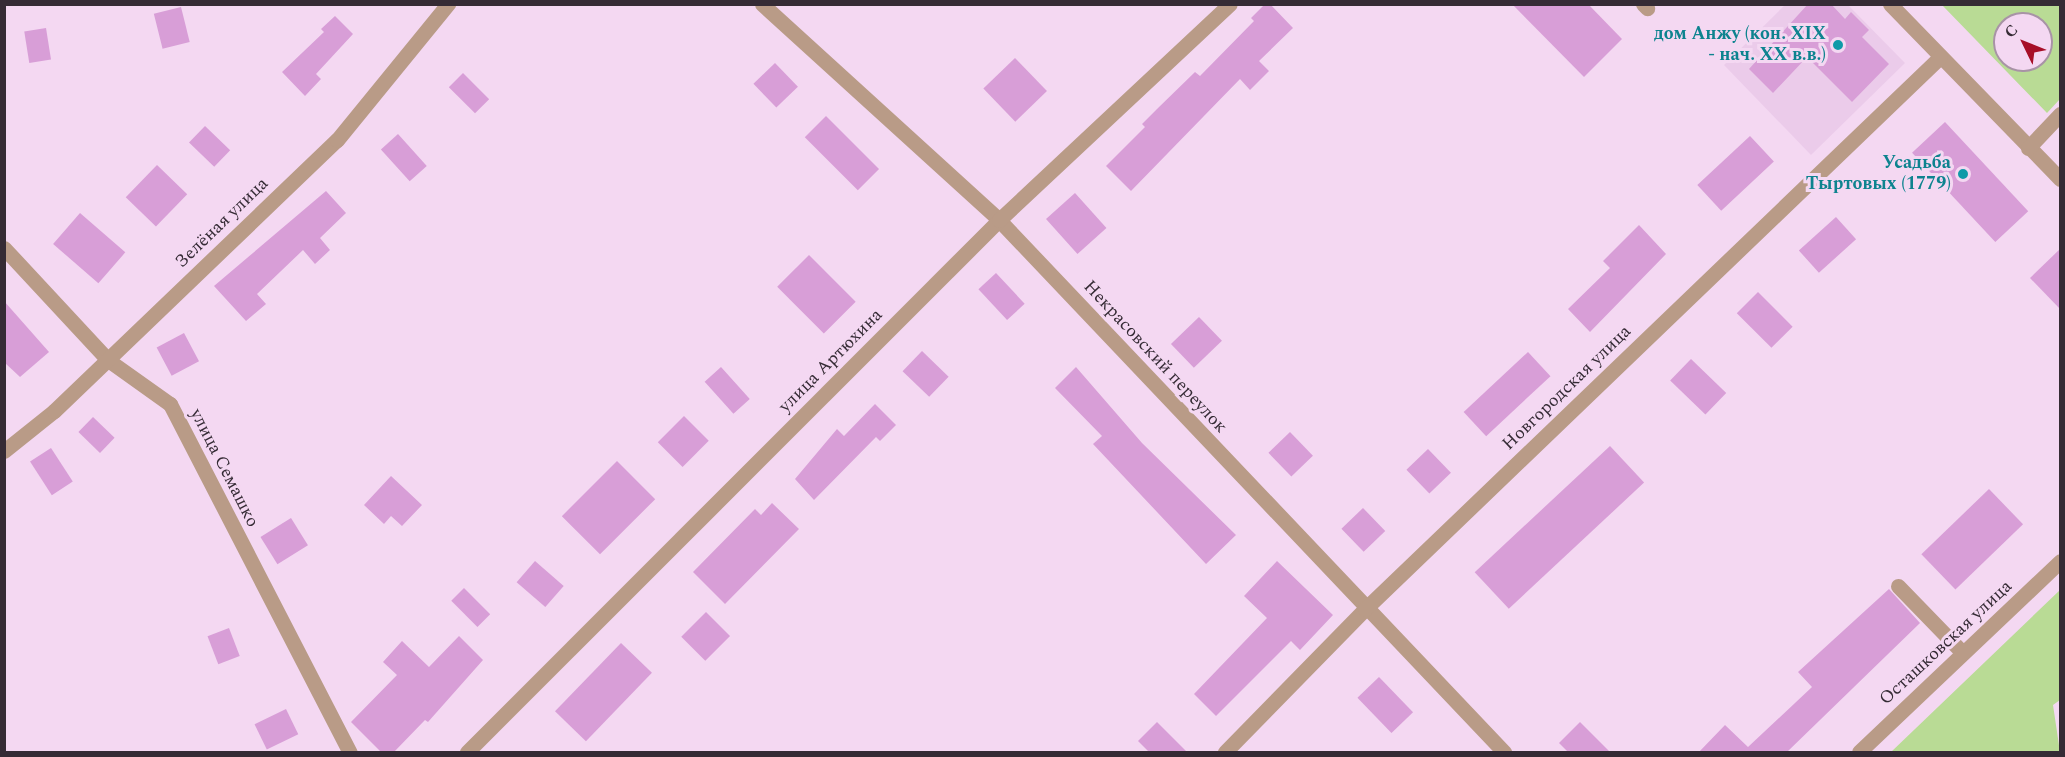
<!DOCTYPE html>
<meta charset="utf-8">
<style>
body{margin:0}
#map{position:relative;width:2065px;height:757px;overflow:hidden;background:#f4d8f2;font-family:Spectral,serif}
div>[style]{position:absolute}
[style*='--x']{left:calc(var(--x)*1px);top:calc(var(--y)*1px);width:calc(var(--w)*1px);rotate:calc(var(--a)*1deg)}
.built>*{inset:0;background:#ebcbea}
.green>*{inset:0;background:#b9db95}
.building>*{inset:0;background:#d89ed7;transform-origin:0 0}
.minor>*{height:15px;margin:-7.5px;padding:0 7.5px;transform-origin:7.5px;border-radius:7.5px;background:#b99b87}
.dots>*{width:16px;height:16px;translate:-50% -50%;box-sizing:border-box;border:3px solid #f4d8f2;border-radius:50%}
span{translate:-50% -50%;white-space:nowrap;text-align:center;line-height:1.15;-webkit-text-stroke:6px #f4d8f2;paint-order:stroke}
.culture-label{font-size:18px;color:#0d838f;font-weight:700}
.right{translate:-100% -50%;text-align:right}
.street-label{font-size:18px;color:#352b35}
.frame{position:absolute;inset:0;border:6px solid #352b35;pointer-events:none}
.north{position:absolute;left:1993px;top:12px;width:60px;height:60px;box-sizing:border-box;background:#f4d8f2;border:2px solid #a893a6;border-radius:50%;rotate:313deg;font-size:16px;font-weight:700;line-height:24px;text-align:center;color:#352b35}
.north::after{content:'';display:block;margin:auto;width:21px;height:27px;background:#a70f28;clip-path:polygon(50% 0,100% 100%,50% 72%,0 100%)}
</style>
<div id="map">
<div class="built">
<i style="clip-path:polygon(1786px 4px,1848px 5px,1905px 63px,1811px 155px,1724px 65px)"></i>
</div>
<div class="green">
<i style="clip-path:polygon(evenodd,1942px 5px,2060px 5px,2060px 99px,2047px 113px,1942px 5px,2005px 24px,2041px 24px,2041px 60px,2005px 60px,2005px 24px)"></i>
<i style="clip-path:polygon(2060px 590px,2060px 700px,2053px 705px,2060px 752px,1891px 752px)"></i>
</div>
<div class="building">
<i style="clip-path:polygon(1265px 4px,1270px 4px,1293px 28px,1259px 61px,1269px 71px,1250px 90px,1240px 79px,1131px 191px,1106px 166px,1145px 127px,1142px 124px,1157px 109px,1195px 72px,1200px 76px,1254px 21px,1251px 18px)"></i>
<i style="clip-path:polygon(1512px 4px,1588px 4px,1622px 39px,1584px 77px)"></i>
<i style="clip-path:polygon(1808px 4px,1831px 4px,1845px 19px,1851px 12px,1869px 30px,1862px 37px,1889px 64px,1852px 102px,1807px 57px,1773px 93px,1749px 69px)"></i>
<i style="left:181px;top:7px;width:36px;height:28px;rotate:76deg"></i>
<i style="clip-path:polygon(335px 16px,353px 34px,316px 74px,321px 79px,305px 96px,282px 72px,324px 32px,321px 29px)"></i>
<i style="left:46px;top:28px;width:32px;height:22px;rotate:81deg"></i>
<i style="left:1015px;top:58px;width:46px;height:44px;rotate:46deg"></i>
<i style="left:775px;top:63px;width:33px;height:30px;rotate:46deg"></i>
<i style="left:463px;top:73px;width:37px;height:20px;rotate:45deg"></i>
<i style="left:826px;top:116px;width:75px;height:30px;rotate:45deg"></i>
<i style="left:1945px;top:122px;width:122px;height:45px;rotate:47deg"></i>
<i style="left:205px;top:126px;width:35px;height:23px;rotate:44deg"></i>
<i style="left:398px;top:134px;width:43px;height:23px;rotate:48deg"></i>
<i style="left:1750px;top:136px;width:35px;height:72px;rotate:47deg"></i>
<i style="left:157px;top:165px;width:42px;height:45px;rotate:44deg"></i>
<i style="clip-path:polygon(326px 191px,346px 213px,320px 238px,330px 250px,315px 264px,303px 250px,257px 294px,266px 304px,246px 321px,214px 286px)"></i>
<i style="left:1075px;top:193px;width:47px;height:39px;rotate:48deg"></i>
<i style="left:80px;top:213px;width:60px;height:41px;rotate:41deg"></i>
<i style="left:1836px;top:217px;width:30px;height:50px;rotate:48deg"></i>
<i style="clip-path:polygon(1639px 225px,1666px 254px,1590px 332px,1568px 309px,1610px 268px,1603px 261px)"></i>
<i style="clip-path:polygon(2061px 248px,2061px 310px,2030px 278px)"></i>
<i style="left:809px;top:255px;width:66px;height:45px;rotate:45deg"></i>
<i style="left:996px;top:273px;width:42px;height:24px;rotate:47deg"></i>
<i style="left:1758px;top:292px;width:49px;height:30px;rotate:45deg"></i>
<i style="clip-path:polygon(4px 301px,49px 352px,20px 377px,4px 362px)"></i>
<i style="left:1199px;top:317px;width:33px;height:39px;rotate:46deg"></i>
<i style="left:184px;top:333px;width:32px;height:31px;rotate:62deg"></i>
<i style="left:922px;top:351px;width:37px;height:28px;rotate:44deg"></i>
<i style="left:1528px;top:352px;width:33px;height:88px;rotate:47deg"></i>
<i style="left:1691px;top:359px;width:49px;height:30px;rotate:44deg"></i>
<i style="left:721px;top:367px;width:43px;height:22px;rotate:48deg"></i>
<i style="clip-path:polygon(1076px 367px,1142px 443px,1236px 535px,1206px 564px,1093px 444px,1102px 436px,1055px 388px)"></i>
<i style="clip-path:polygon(875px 404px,896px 425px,880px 441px,876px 437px,814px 500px,795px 479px,837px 429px,844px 436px)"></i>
<i style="left:684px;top:416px;width:35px;height:37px;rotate:45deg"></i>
<i style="left:93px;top:417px;width:30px;height:21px;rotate:44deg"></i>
<i style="left:1290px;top:432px;width:33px;height:30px;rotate:46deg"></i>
<i style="left:1610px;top:446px;width:50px;height:185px;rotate:47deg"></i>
<i style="left:51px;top:448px;width:40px;height:25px;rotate:57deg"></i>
<i style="left:1428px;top:449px;width:33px;height:30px;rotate:46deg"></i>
<i style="left:617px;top:461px;width:54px;height:78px;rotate:45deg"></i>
<i style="clip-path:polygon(391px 476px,422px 505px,402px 526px,391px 516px,384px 524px,364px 505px)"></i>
<i style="left:1989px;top:489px;width:49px;height:94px;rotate:46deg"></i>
<i style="clip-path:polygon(772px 503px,799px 529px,725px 604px,693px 572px,755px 509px,761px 515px)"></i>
<i style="left:1363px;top:508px;width:32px;height:30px;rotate:46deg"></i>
<i style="left:291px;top:518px;width:32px;height:36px;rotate:58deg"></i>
<i style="left:535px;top:561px;width:38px;height:28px;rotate:41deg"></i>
<i style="clip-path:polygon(1277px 561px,1333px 615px,1300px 650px,1291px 641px,1216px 716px,1194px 694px,1267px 618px,1244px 596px)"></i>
<i style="left:464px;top:588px;width:37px;height:18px;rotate:45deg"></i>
<i style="clip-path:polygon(1889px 589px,1920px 623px,1786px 753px,1698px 753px,1725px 725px,1748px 747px,1812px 687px,1798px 672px)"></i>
<i style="left:706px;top:612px;width:34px;height:35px;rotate:45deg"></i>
<i style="left:229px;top:628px;width:30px;height:23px;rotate:69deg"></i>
<i style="clip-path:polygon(459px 636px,483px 660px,428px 722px,425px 720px,393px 753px,382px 753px,351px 722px,397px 675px,383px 662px,402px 641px,429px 667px)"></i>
<i style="left:621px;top:643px;width:43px;height:95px;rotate:44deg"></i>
<i style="left:1379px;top:677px;width:49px;height:30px;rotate:46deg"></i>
<i style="left:286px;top:709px;width:28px;height:35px;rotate:64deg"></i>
<i style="clip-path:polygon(1157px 722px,1188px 753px,1150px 753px,1138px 741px)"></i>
<i style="clip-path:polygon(1580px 722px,1611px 753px,1569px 753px,1559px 743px)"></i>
</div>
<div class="minor">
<i style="--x:762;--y:4;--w:321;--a:42.3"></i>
<i style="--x:999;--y:220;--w:734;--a:46.49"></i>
<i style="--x:1643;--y:4;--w:6;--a:45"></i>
<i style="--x:1890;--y:4;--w:244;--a:45.8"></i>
<i style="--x:2028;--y:148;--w:47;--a:-46.7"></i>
<i style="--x:4;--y:248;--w:153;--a:47.1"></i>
<i style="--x:108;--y:360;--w:76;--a:35.4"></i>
<i style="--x:170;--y:404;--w:392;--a:62.7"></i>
<i style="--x:4;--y:451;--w:64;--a:-38.7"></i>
<i style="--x:54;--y:411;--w:392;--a:-43.8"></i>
<i style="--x:337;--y:140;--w:176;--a:-50.8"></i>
<i style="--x:1898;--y:586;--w:93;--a:45.9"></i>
<i style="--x:467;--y:752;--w:752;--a:-45"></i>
<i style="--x:999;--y:220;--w:316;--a:-43.1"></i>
<i style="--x:1225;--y:752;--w:200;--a:-45.6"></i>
<i style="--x:1365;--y:609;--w:797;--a:-43.83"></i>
<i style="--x:1859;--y:752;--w:277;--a:-43.5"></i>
</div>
<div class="dots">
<i style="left:1838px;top:45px;background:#0f9aa8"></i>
<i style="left:1963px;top:174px;background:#0f9aa8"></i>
</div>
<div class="culture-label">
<span class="right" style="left:1826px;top:45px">дом Анжу (кон. XIX<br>- нач. XX в.в.)</span>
<span class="right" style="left:1951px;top:174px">Усадьба<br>Тыртовых (1779)</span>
</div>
<div class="street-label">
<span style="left:222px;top:223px;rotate:-44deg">Зелёная улица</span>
<span style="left:1155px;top:357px;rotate:47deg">Некрасовский переулок</span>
<span style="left:831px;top:361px;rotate:-45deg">улица Артюхина</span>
<span style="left:1567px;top:388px;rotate:-44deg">Новгородская улица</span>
<span style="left:224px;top:468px;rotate:63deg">улица Семашко</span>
<span style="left:1946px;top:643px;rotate:-43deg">Осташковская улица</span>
</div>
<div class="frame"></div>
<div class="north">С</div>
</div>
